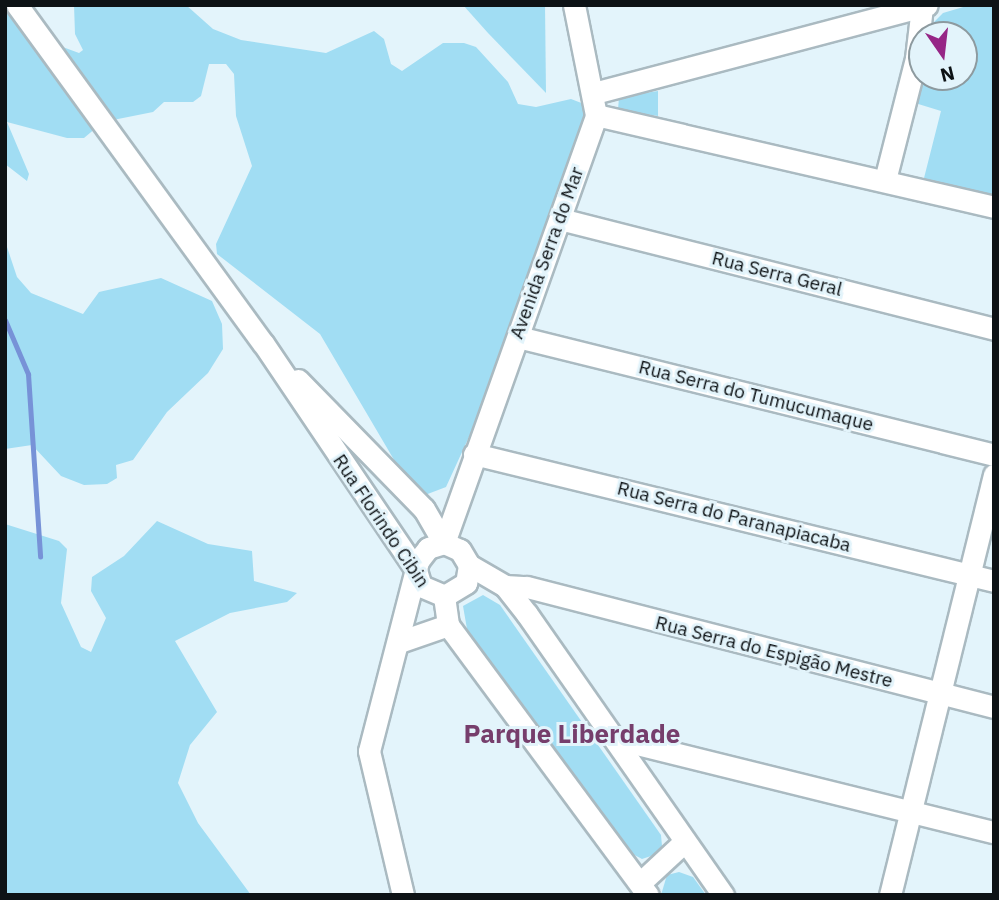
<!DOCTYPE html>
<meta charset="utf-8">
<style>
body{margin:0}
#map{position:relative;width:999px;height:900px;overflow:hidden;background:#e3f4fb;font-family:"IBM Plex Sans",sans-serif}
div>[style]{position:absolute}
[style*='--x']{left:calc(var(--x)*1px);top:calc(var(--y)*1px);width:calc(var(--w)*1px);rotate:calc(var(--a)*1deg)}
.green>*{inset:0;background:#a1ddf3}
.stream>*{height:5px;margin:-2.5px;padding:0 2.5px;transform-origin:2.5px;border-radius:2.5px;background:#7792d7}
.roads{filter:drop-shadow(2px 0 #aabac1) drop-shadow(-2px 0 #aabac1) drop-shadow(0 2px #aabac1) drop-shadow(0 -2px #aabac1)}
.minor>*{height:21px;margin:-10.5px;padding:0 10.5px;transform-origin:10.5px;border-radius:10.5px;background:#fff}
span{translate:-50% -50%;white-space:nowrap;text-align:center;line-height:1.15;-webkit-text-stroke:6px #e3f4fb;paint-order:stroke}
.street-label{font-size:19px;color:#0d1215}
.district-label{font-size:26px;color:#763e6c;font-weight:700}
.frame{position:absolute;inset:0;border:7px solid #0d1215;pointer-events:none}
.north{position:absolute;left:908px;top:21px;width:70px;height:70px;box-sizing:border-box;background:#e3f4fb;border:2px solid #8d9a9f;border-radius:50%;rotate:166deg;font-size:19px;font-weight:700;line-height:28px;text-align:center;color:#0d1215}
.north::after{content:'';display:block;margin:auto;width:24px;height:32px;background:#962686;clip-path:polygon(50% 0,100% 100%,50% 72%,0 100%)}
</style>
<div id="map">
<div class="green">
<i style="clip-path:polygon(5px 5px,24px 5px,41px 39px,79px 53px,83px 50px,75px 34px,74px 5px,186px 5px,213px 29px,241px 40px,326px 53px,374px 31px,384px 39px,391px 64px,402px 71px,443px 43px,464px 43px,476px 47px,508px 82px,518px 104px,536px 107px,571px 99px,584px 104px,588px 113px,496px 378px,446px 487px,425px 495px,410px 487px,320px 334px,217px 254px,216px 244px,252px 166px,236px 116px,234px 74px,226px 64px,209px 64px,201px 96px,193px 102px,164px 102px,153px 112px,103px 122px,84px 138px,67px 138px,7px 122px,29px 174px,27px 181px,5px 164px)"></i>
<i style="clip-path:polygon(463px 5px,545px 5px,546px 93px,488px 33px)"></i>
<i style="clip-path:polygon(970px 5px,994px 5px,994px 199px,923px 182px,941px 111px,915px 103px,922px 77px,964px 77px,964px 35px,930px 35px,933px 23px,943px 13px)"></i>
<i style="clip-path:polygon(658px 91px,658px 116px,618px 110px,619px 97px)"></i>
<i style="clip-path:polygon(5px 241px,17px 277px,31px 293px,83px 314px,99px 292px,161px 278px,212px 301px,222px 324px,223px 349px,208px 373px,167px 412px,133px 460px,116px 465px,117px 478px,107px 484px,84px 485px,61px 476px,32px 445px,5px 449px)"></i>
<i style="clip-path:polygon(157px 521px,208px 544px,252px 551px,254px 581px,297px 593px,287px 602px,230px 613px,175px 641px,217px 712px,190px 745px,178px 783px,198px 823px,251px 895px,5px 895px,5px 524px,59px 541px,67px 549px,61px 603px,81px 647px,91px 652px,106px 618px,91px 591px,92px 577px,124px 556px)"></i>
<i style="clip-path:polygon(483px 595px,500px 605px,661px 835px,662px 846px,654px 855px,642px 859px,625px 850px,467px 629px,463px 606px)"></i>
<i style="clip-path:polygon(679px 872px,693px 877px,706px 895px,661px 895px,667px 875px)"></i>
</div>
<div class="stream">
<i style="--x:5;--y:320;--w:59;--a:66.9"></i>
<i style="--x:28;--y:374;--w:183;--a:86.2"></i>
</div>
<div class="roads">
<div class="minor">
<i style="--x:17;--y:5;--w:418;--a:54"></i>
<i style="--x:263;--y:343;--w:274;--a:56"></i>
<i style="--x:416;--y:570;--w:17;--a:73"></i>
<i style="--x:421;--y:586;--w:25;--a:23"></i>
<i style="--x:444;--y:596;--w:29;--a:82"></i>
<i style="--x:448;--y:625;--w:336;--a:53.5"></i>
<i style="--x:594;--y:93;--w:344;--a:-14.8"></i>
<i style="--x:596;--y:115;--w:408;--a:13"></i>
<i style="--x:885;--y:180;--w:126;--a:-75.7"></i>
<i style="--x:916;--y:58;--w:51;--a:-83.3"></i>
<i style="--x:560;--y:219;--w:448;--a:14.2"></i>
<i style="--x:518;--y:337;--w:490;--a:13.9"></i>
<i style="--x:298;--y:380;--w:180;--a:45.7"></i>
<i style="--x:424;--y:509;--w:39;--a:60"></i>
<i style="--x:474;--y:454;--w:535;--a:13.72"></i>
<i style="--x:444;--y:543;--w:454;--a:-70.4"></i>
<i style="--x:596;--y:115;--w:112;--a:-101.3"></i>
<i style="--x:469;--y:565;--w:42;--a:30.3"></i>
<i style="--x:505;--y:586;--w:36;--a:52"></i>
<i style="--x:527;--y:614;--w:343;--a:55.1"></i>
<i style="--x:505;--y:586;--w:22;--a:3"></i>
<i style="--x:527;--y:587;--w:482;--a:14.4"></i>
<i style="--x:399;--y:642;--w:52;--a:-19.1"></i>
<i style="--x:617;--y:739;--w:388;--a:13.9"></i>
<i style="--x:640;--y:883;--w:59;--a:-42.9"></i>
<i style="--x:403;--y:895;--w:148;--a:-103.3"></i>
<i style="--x:369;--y:751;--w:196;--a:-75.5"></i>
<i style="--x:418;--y:561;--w:16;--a:-52"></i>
<i style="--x:428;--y:548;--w:17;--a:-17"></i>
<i style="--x:444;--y:543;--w:17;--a:24"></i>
<i style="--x:460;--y:550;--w:17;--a:59"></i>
<i style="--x:469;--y:565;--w:18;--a:99"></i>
<i style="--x:466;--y:583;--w:26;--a:149"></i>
<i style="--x:890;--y:895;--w:433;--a:-76.1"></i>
</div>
</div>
<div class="street-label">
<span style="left:547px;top:253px;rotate:-70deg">Avenida Serra do Mar</span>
<span style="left:777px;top:274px;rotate:14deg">Rua Serra Geral</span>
<span style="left:756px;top:396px;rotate:14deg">Rua Serra do Tumucumaque</span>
<span style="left:734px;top:517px;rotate:14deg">Rua Serra do Paranapiacaba</span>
<span style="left:381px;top:521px;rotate:56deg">Rua Florindo Cibin</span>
<span style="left:774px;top:652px;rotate:14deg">Rua Serra do Espigão Mestre</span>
</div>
<div class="district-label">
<span style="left:572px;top:734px">Parque Liberdade</span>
</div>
<div class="frame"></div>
<div class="north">N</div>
</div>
